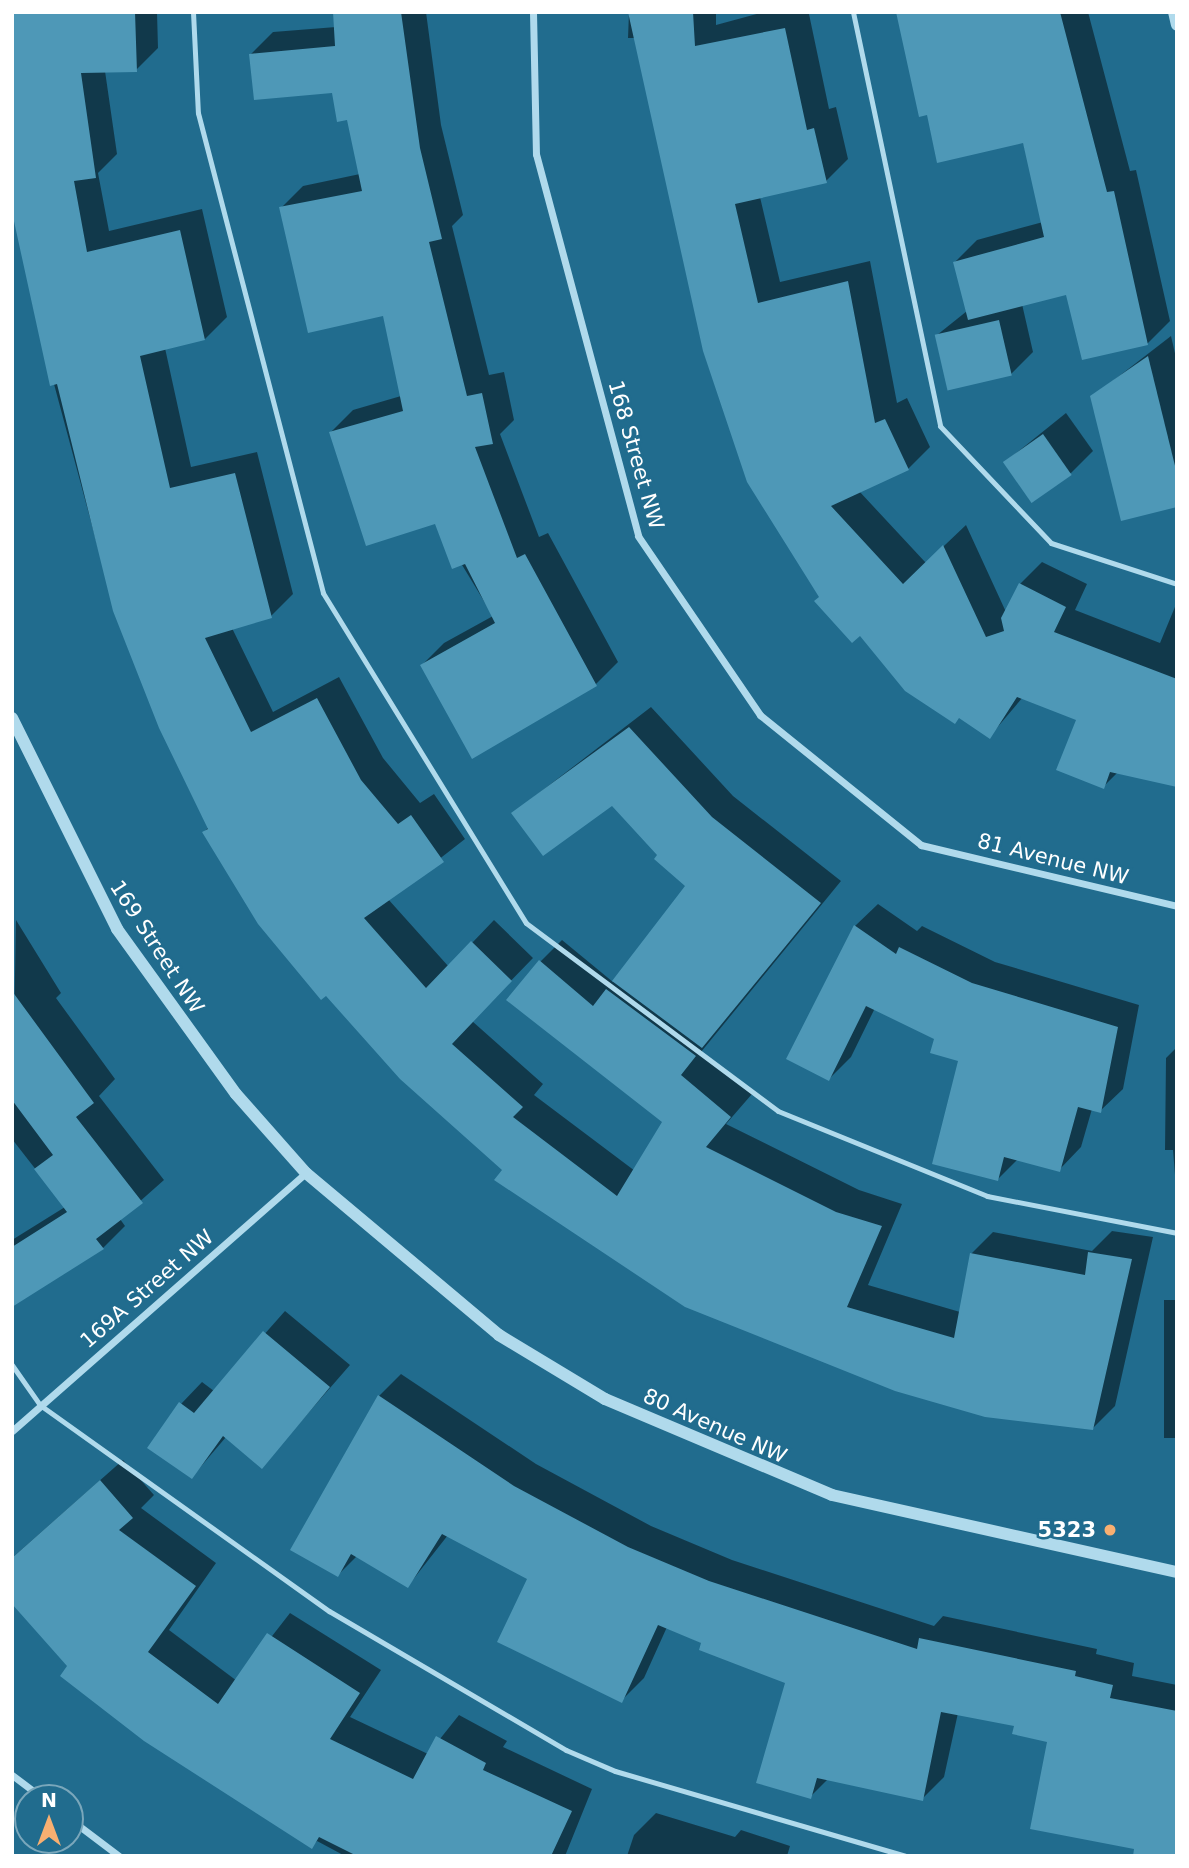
<!DOCTYPE html>
<style>
body{margin:0}
#map{position:relative;width:1189px;height:1868px;overflow:hidden;background:#216c8e;font-family:"DejaVu Sans",sans-serif}
div>[style]{position:absolute}
[style*='--x']{left:calc(var(--x)*1px);top:calc(var(--y)*1px);width:calc(var(--w)*1px);rotate:calc(var(--a)*1deg)}
.shadow>*{inset:0;background:#0007;transform-origin:0 0}
.building>*{inset:0;background:#4e98b7;transform-origin:0 0}
.service>*{height:5px;margin:-2.5px;padding:0 2.5px;transform-origin:2.5px;border-radius:2.5px;background:#b0daec}
.minor>*{height:7px;margin:-3.5px;padding:0 3.5px;transform-origin:3.5px;border-radius:3.5px;background:#b0daec}
.tertiary>*{height:12px;margin:-6px;padding:0 6px;transform-origin:6px;border-radius:6px;background:#b0daec}
.dots>*{width:19px;height:19px;translate:-50% -50%;box-sizing:border-box;border:4px solid #216c8e;border-radius:50%}
span{translate:-50% -50%;white-space:nowrap;text-align:center;line-height:1.15;-webkit-text-stroke:5px #216c8e;paint-order:stroke}
.street-label{font-size:21px;color:#fff}
.poi-label{font-size:21px;color:#fff;font-weight:700}
.right{translate:-100% -50%;text-align:right}
.frame{position:absolute;inset:0;border:14px solid #fff;pointer-events:none}
.north{position:absolute;left:14px;top:1784px;width:70px;height:70px;box-sizing:border-box;background:#216c8e;border:2px solid #7aa7bb;border-radius:50%;rotate:0deg;font-size:19px;font-weight:700;line-height:28px;text-align:center;color:#fff}
.north::after{content:'';display:block;margin:auto;width:24px;height:32px;background:#f8af71;clip-path:polygon(50% 0,100% 100%,50% 72%,0 100%)}
</style>
<div id="map">
<div class="shadow">
<i style="clip-path:polygon(12px 12px,157px 12px,158px 48px,136px 70px,105px 71px,117px 154px,98px 173px,109px 231px,202px 209px,227px 317px,205px 339px,165px 348px,191px 467px,257px 452px,293px 594px,271px 616px,232px 628px,273px 712px,339px 677px,383px 758px,420px 803px,434px 794px,465px 839px,388px 899px,449px 967px,494px 920px,533px 958px,472px 1021px,543px 1084px,534px 1095px,635px 1171px,664px 1121px,540px 962px,562px 940px,613px 982px,687px 886px,612px 804px,513px 813px,651px 707px,733px 796px,841px 881px,701px 1052px,752px 1094px,726px 1124px,859px 1190px,902px 1204px,868px 1285px,960px 1312px,971px 1254px,993px 1232px,1092px 1251px,1112px 1231px,1153px 1237px,1115px 1406px,1093px 1428px,505px 1169px,204px 832px,209px 827px,115px 611px,33px 306px)"></i>
<i style="clip-path:polygon(335px 12px,426px 12px,441px 125px,463px 215px,452px 226px,489px 375px,504px 372px,514px 420px,500px 434px,539px 537px,548px 533px,618px 662px,596px 684px,422px 665px,444px 643px,493px 616px,436px 522px,331px 432px,353px 410px,401px 396px,384px 314px,281px 208px,303px 186px,360px 174px,349px 118px,334px 92px,251px 54px,273px 32px,336px 27px)"></i>
<i style="clip-path:polygon(629px 12px,716px 12px,716px 25px,764px 12px,818px 12px,809px 14px,829px 109px,836px 107px,848px 159px,826px 181px,760px 197px,780px 282px,870px 261px,897px 403px,907px 398px,930px 447px,908px 469px,859px 491px,926px 563px,966px 525px,1006px 612px,1020px 584px,1042px 562px,1087px 584px,1075px 610px,1160px 643px,1177px 602px,1177px 785px,1118px 772px,1103px 787px,1078px 719px,1023px 697px,990px 736px,821px 597px,635px 38px,628px 38px)"></i>
<i style="clip-path:polygon(991px 12px,1088px 12px,1130px 171px,1136px 170px,1170px 321px,1148px 343px,1083px 358px,1067px 293px,1022px 304px,1033px 352px,1011px 374px,937px 335px,967px 311px,955px 262px,977px 240px,1043px 222px)"></i>
<i style="clip-path:polygon(1171px 336px,1177px 362px,1177px 505px,1092px 397px)"></i>
<i style="clip-path:polygon(1066px 413px,1093px 451px,1071px 473px,1005px 462px)"></i>
<i style="clip-path:polygon(878px 904px,917px 931px,922px 926px,995px 962px,1139px 1005px,1123px 1089px,1100px 1111px,1092px 1109px,1081px 1147px,1059px 1170px,1018px 1159px,998px 1179px,960px 1060px,936px 1038px,875px 1008px,851px 1057px,829px 1079px,855px 926px)"></i>
<i style="clip-path:polygon(16px 920px,61px 993px,56px 998px,115px 1079px,99px 1096px,164px 1180px,120px 1219px,125px 1226px,103px 1248px,12px 1305px,12px 1240px,65px 1207px,12px 1139px)"></i>
<i style="clip-path:polygon(1177px 1047px,1177px 1200px,1173px 1150px,1165px 1150px,1166px 1058px)"></i>
<i style="left:1177px;top:1300px;width:138px;height:13px;rotate:90deg"></i>
<i style="clip-path:polygon(285px 1311px,350px 1365px,262px 1466px,226px 1437px,192px 1477px,181px 1404px,202px 1382px,214px 1391px)"></i>
<i style="clip-path:polygon(401px 1374px,536px 1464px,651px 1526px,732px 1560px,934px 1626px,943px 1616px,1097px 1649px,1096px 1654px,1134px 1663px,1132px 1676px,1177px 1685px,1177px 1856px,1136px 1847px,1049px 1740px,1016px 1725px,958px 1713px,944px 1777px,922px 1799px,828px 1779px,810px 1797px,787px 1682px,667px 1627px,644px 1678px,622px 1700px,529px 1578px,448px 1535px,408px 1586px,358px 1555px,338px 1575px,292px 1550px,379px 1396px)"></i>
<i style="clip-path:polygon(123px 1460px,154px 1495px,141px 1508px,216px 1563px,169px 1630px,237px 1681px,290px 1613px,381px 1670px,350px 1717px,428px 1754px,459px 1715px,507px 1741px,503px 1747px,592px 1789px,565px 1856px,345px 1856px,317px 1841px,311px 1847px,69px 1666px,12px 1558px)"></i>
<i style="clip-path:polygon(656px 1813px,735px 1837px,741px 1830px,790px 1846px,787px 1856px,627px 1856px,634px 1835px)"></i>
</div>
<div class="building">
<i style="clip-path:polygon(12px 12px,135px 12px,137px 72px,81px 73px,96px 178px,74px 181px,87px 252px,180px 230px,205px 340px,140px 356px,170px 488px,235px 473px,272px 618px,205px 638px,251px 732px,317px 698px,361px 780px,398px 824px,411px 815px,444px 862px,364px 918px,426px 988px,471px 941px,512px 981px,452px 1044px,523px 1107px,513px 1117px,617px 1196px,662px 1122px,506px 1000px,539px 960px,593px 1006px,606px 989px,696px 1056px,681px 1075px,731px 1117px,706px 1147px,836px 1212px,882px 1226px,847px 1307px,954px 1338px,970px 1253px,1085px 1275px,1088px 1252px,1132px 1259px,1093px 1430px,985px 1417px,895px 1391px,685px 1307px,494px 1180px,502px 1170px,400px 1079px,326px 996px,321px 1000px,258px 924px,202px 832px,208px 829px,159px 728px,113px 611px,57px 384px,50px 386px,12px 212px)"></i>
<i style="clip-path:polygon(333px 12px,401px 12px,420px 148px,442px 239px,429px 242px,467px 396px,482px 393px,493px 444px,475px 447px,517px 558px,525px 554px,597px 686px,472px 759px,420px 665px,495px 623px,465px 564px,452px 569px,435px 524px,366px 546px,329px 432px,403px 411px,383px 316px,308px 333px,279px 207px,362px 191px,347px 120px,337px 122px,332px 93px,254px 100px,249px 54px,335px 46px)"></i>
<i style="clip-path:polygon(628px 12px,693px 12px,695px 46px,785px 28px,807px 130px,814px 128px,827px 183px,735px 204px,758px 303px,848px 281px,875px 423px,885px 419px,909px 470px,831px 506px,903px 584px,943px 545px,986px 637px,1004px 631px,1001px 618px,1019px 583px,1066px 607px,1054px 632px,1177px 679px,1177px 787px,1110px 772px,1104px 789px,1056px 770px,1076px 720px,1017px 697px,990px 739px,959px 718px,955px 724px,905px 691px,860px 636px,852px 643px,814px 601px,819px 597px,747px 482px,703px 351px)"></i>
<i style="clip-path:polygon(896px 12px,1060px 12px,1107px 192px,1114px 191px,1148px 345px,1082px 360px,1066px 295px,968px 320px,953px 262px,1044px 237px,1023px 143px,937px 163px,927px 115px,919px 117px)"></i>
<i style="left:999px;top:320px;width:57px;height:66px;rotate:77deg"></i>
<i style="clip-path:polygon(1148px 356px,1177px 474px,1177px 507px,1121px 521px,1090px 396px)"></i>
<i style="left:1043px;top:434px;width:50px;height:49px;rotate:55deg"></i>
<i style="clip-path:polygon(629px 727px,712px 817px,821px 903px,702px 1048px,612px 981px,685px 886px,654px 859px,657px 855px,612px 806px,543px 856px,511px 813px)"></i>
<i style="clip-path:polygon(854px 925px,896px 954px,899px 947px,972px 983px,1118px 1027px,1101px 1113px,1078px 1107px,1060px 1172px,1004px 1157px,998px 1181px,932px 1164px,958px 1061px,930px 1053px,934px 1039px,866px 1006px,829px 1081px,786px 1059px)"></i>
<i style="clip-path:polygon(12px 991px,94px 1103px,76px 1117px,143px 1203px,96px 1239px,104px 1249px,12px 1307px,12px 1247px,67px 1212px,34px 1169px,53px 1155px,12px 1100px)"></i>
<i style="clip-path:polygon(263px 1331px,330px 1387px,262px 1469px,223px 1436px,192px 1479px,147px 1448px,179px 1402px,194px 1413px)"></i>
<i style="clip-path:polygon(378px 1395px,514px 1486px,628px 1547px,709px 1581px,917px 1649px,919px 1638px,1076px 1671px,1075px 1676px,1113px 1685px,1110px 1698px,1177px 1711px,1177px 1856px,1133px 1856px,1134px 1849px,1030px 1829px,1047px 1742px,1012px 1734px,1014px 1726px,941px 1712px,923px 1801px,817px 1778px,811px 1799px,756px 1783px,785px 1683px,699px 1650px,701px 1643px,658px 1625px,622px 1703px,497px 1642px,527px 1579px,442px 1534px,408px 1588px,351px 1554px,338px 1577px,290px 1550px)"></i>
<i style="clip-path:polygon(100px 1480px,133px 1518px,119px 1530px,196px 1586px,148px 1652px,218px 1704px,267px 1633px,360px 1693px,330px 1739px,413px 1779px,436px 1736px,486px 1763px,483px 1770px,572px 1811px,551px 1856px,357px 1856px,319px 1837px,312px 1849px,144px 1741px,60px 1676px,67px 1666px,12px 1604px,12px 1558px)"></i>
</div>
<div class="service">
<i style="--x:193;--y:12;--w:101;--a:87.2"></i>
<i style="--x:198;--y:113;--w:496;--a:75.4"></i>
<i style="--x:323;--y:593;--w:387;--a:58.4"></i>
<i style="--x:526;--y:923;--w:314;--a:36.7"></i>
<i style="--x:778;--y:1111;--w:226;--a:22.1"></i>
<i style="--x:987;--y:1196;--w:194;--a:11"></i>
<i style="--x:853;--y:12;--w:423;--a:78.1"></i>
<i style="--x:940;--y:426;--w:161;--a:46.5"></i>
<i style="--x:1051;--y:543;--w:133;--a:18"></i>
<i style="--x:12;--y:1365;--w:49;--a:55"></i>
<i style="--x:40;--y:1405;--w:355;--a:35.5"></i>
<i style="--x:329;--y:1611;--w:275;--a:30.4"></i>
<i style="--x:566;--y:1750;--w:53;--a:23.2"></i>
<i style="--x:615;--y:1771;--w:302;--a:16.3"></i>
</div>
<div class="minor">
<i style="--x:533;--y:12;--w:142;--a:88.8"></i>
<i style="--x:536;--y:154;--w:395;--a:75"></i>
<i style="--x:638;--y:536;--w:217;--a:55.7"></i>
<i style="--x:760;--y:715;--w:207;--a:38.9"></i>
<i style="--x:921;--y:845;--w:263;--a:13.4"></i>
<i style="--x:12;--y:1431;--w:391;--a:-41.3"></i>
<i style="--x:12;--y:1775;--w:39;--a:37"></i>
<i style="--x:70;--y:1819;--w:61;--a:37.1"></i>
</div>
<div class="tertiary">
<i style="--x:1174;--y:12;--w:13;--a:77"></i>
<i style="--x:12;--y:718;--w:236;--a:63.5"></i>
<i style="--x:117;--y:929;--w:203;--a:54.2"></i>
<i style="--x:236;--y:1094;--w:106;--a:48.5"></i>
<i style="--x:306;--y:1173;--w:252;--a:40"></i>
<i style="--x:499;--y:1335;--w:124;--a:31.1"></i>
<i style="--x:605;--y:1399;--w:246;--a:22.9"></i>
<i style="--x:832;--y:1495;--w:353;--a:12.6"></i>
</div>
<div class="dots">
<i style="left:1110px;top:1530px;background:#f8af71"></i>
</div>
<div class="street-label">
<span style="left:636px;top:455px;rotate:74deg">168 Street NW</span>
<span style="left:1053px;top:859px;rotate:14deg">81 Avenue NW</span>
<span style="left:157px;top:947px;rotate:57deg">169 Street NW</span>
<span style="left:147px;top:1289px;rotate:-41deg">169A Street NW</span>
<span style="left:715px;top:1426px;rotate:24deg">80 Avenue NW</span>
</div>
<div class="poi-label">
<span class="right" style="left:1096px;top:1530px">5323</span>
</div>
<div class="frame"></div>
<div class="north">N</div>
</div>
